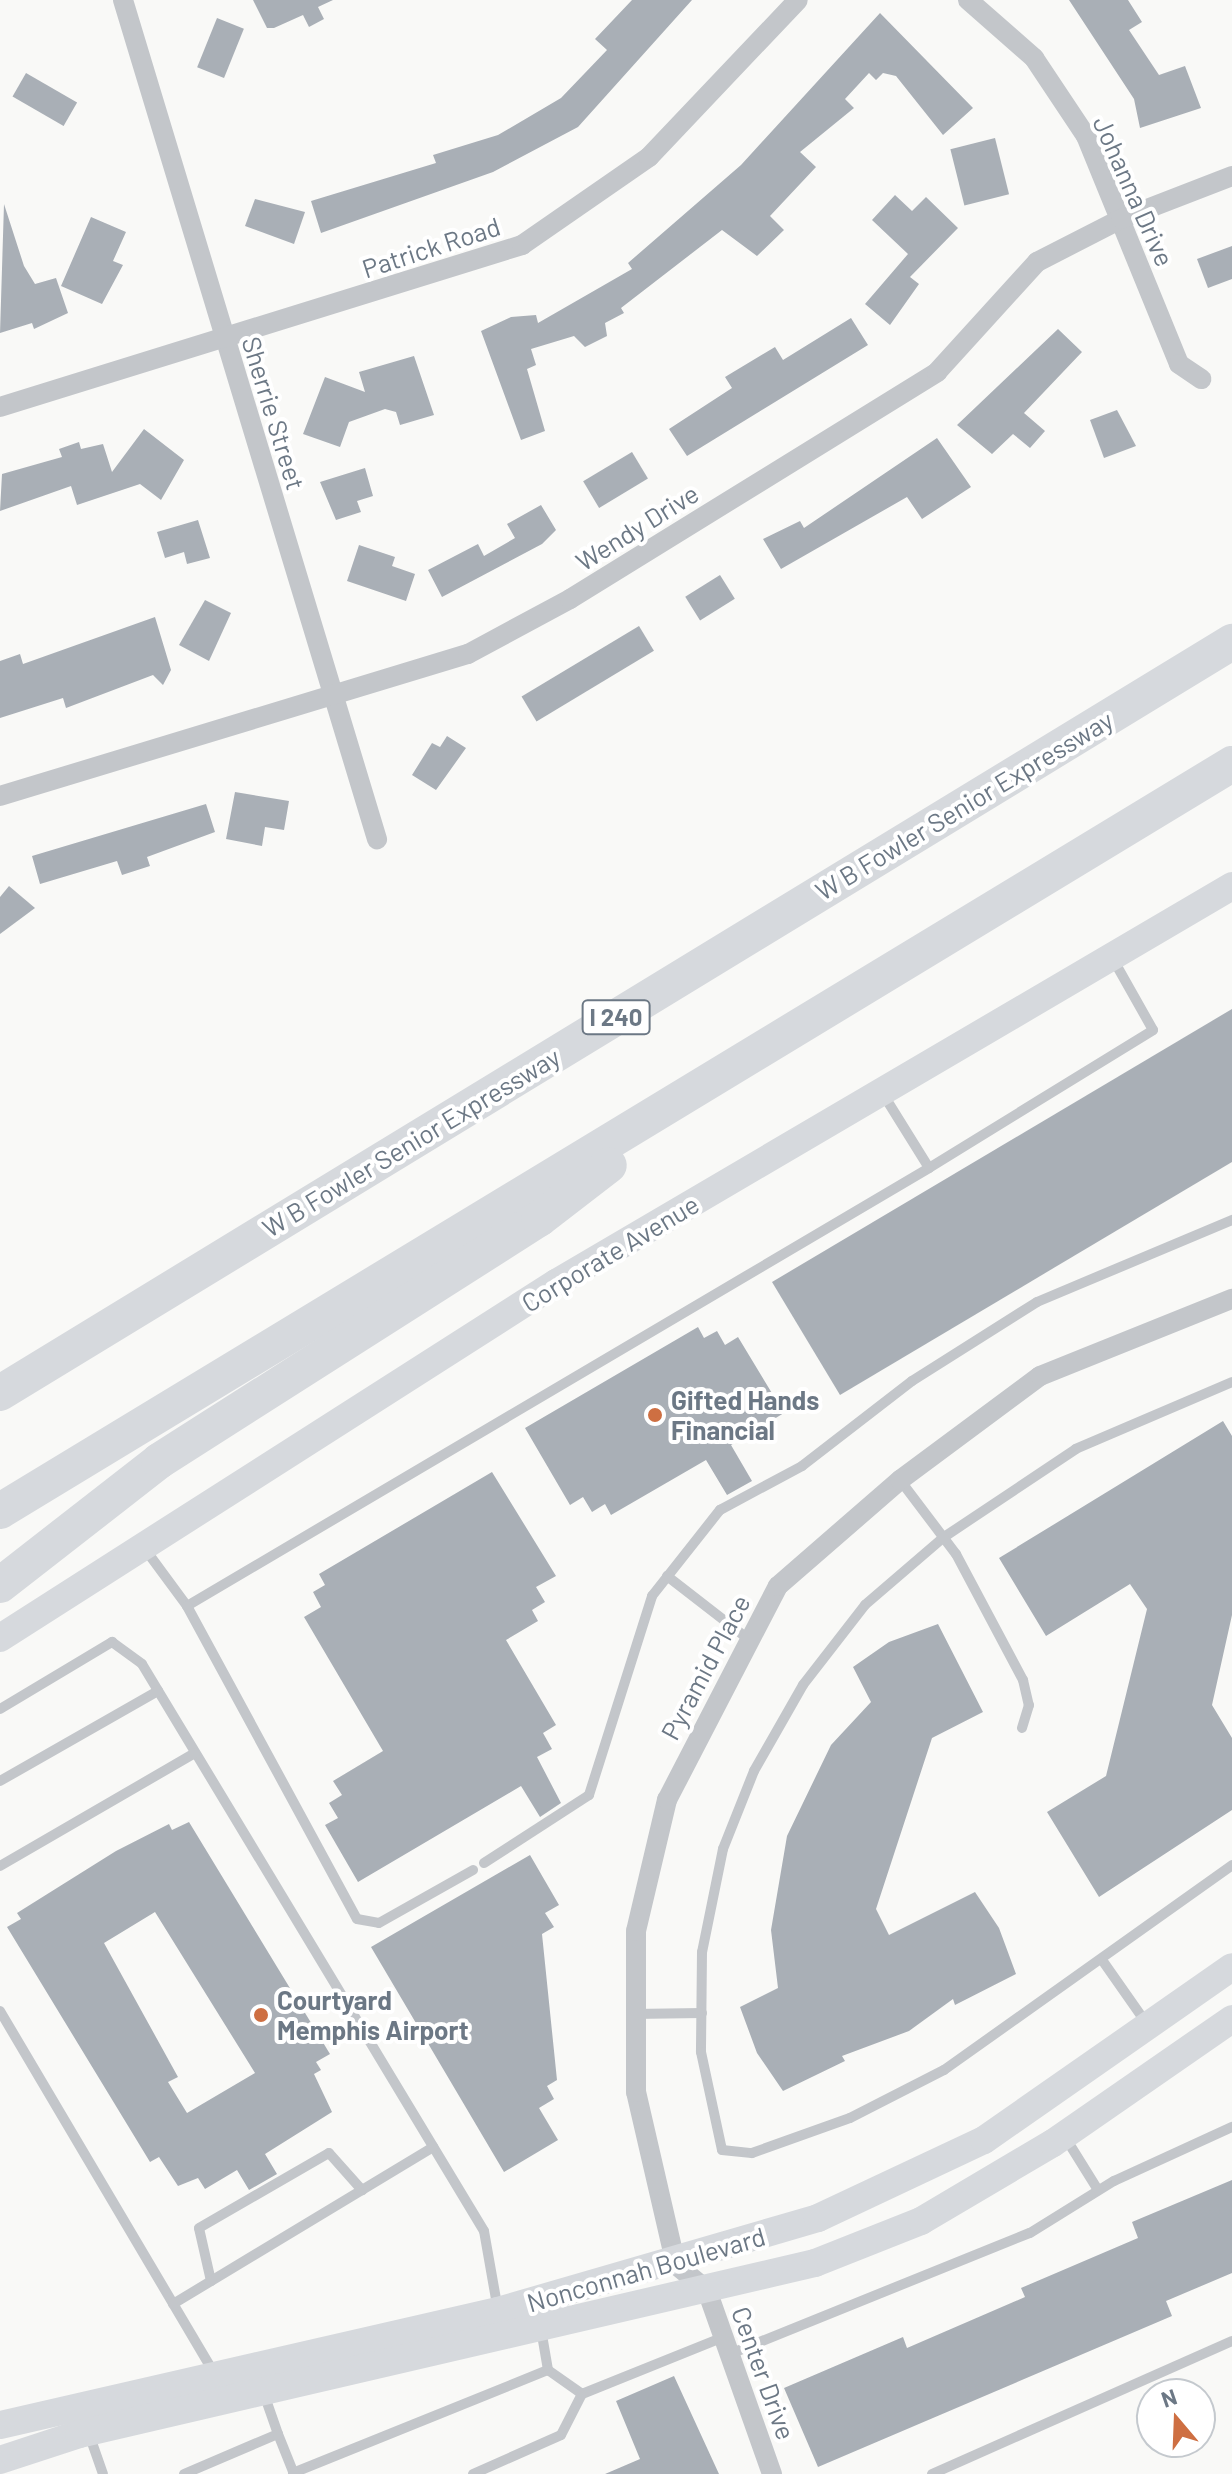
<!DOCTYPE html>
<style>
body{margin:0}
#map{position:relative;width:1232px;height:2474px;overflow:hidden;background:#f9f9f7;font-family:Barlow,sans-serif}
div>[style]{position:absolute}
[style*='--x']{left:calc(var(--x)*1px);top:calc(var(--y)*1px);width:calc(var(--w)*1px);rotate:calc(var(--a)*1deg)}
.building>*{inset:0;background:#a9afb6;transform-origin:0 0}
.lane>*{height:10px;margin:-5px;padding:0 5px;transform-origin:5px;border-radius:5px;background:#c3c6ca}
.street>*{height:20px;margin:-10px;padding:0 10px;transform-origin:10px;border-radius:10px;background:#c3c6ca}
.secondary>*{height:28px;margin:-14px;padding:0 14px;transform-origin:14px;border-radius:14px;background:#d6d9dd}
.highway>*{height:36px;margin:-18px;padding:0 18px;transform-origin:18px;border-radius:18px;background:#d6d9dd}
.dots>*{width:22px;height:22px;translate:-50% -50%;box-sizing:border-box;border:4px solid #fff;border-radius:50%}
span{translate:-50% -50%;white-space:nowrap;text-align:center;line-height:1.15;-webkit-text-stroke:8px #fff;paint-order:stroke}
.shield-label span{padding:2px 6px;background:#fff;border:2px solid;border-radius:6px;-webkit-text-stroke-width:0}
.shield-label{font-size:24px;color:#6c7885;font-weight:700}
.street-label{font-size:26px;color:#6c7885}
.poi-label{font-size:26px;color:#6c7885;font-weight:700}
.left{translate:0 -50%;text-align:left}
.north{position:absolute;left:1136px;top:2378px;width:80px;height:80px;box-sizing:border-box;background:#fff;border:2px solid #c4c9ce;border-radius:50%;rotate:341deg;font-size:22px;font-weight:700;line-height:32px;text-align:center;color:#6c7885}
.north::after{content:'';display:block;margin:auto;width:28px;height:36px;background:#ce6f42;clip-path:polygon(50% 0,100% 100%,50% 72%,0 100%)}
</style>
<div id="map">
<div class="building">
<i style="clip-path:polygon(253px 0,333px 0,318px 7px,324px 19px,309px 27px,303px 15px,274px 28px,267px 28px)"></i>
<i style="clip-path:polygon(632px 0,692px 0,578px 127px,493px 172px,321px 233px,311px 201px,436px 163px,433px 155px,498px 135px,561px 98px,607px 50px,595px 39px)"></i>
<i style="clip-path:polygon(1069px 0,1128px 0,1142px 22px,1129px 30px,1159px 75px,1185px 66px,1201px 108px,1140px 128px,1134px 99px)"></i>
<i style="clip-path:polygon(880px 13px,973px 108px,943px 135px,896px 76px,883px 73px,876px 80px,869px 73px,845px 99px,854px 108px,800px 152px,816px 167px,770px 216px,784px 230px,757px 256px,722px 230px,621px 308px,624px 313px,605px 323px,607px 336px,585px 347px,574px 336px,531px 349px,536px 365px,527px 369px,545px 431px,521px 440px,481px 331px,511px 317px,536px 315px,538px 323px,632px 269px,628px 263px,741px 165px)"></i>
<i style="left:217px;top:18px;width:29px;height:53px;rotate:22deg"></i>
<i style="left:26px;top:73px;width:59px;height:27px;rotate:30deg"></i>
<i style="left:995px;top:138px;width:58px;height:46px;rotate:76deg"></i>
<i style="clip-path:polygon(895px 195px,912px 211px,926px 197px,958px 228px,910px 277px,919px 284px,890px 325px,865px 304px,908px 254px,872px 220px)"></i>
<i style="clip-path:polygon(255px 199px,305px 212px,294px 244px,245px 226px)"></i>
<i style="clip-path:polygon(4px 204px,24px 266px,35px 284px,56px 278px,68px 313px,34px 329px,32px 323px,0 333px)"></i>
<i style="clip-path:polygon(91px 217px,126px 232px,113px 261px,123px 265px,102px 304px,61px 286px)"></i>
<i style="clip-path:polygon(1232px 246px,1232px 279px,1208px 288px,1197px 259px)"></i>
<i style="clip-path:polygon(851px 318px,868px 345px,687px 456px,669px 429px,732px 388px,725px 377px,775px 347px,783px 360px)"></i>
<i style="clip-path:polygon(1058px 329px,1082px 352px,1024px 413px,1045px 431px,1030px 448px,1013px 434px,992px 454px,957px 425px)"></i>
<i style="clip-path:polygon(414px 356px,434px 415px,400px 425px,396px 412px,385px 409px,349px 422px,340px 447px,303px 434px,325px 377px,365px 392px,359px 372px)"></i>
<i style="clip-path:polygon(1117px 410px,1136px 446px,1104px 458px,1090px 420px)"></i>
<i style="clip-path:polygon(144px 429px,184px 460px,161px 500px,140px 484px,77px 505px,71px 486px,0 511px,2px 474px,62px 457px,59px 449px,79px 442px,81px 449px,103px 444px,112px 472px)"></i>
<i style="clip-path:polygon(937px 438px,971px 487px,922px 519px,907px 497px,781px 569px,763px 539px,800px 521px,804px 528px)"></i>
<i style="left:632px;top:452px;width:31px;height:57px;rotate:59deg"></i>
<i style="clip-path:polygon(365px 468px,373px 496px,357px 501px,361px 512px,336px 520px,320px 482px)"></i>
<i style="clip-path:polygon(541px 505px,556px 530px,542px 544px,442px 597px,428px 570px,478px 544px,484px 556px,515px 538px,507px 524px)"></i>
<i style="clip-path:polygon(198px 520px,210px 558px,187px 564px,184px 552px,165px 558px,157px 532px)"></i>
<i style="clip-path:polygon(359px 545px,395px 557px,392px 566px,415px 574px,406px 601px,347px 581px)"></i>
<i style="left:720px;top:575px;width:28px;height:41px;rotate:58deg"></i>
<i style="clip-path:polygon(205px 600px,231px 613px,209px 661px,179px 645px)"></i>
<i style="clip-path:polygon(155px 617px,171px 670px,163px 685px,153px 675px,66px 708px,63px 698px,0 718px,0 661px,20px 654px,23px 664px)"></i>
<i style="left:639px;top:626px;width:29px;height:137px;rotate:59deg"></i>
<i style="clip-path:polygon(447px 736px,466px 748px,436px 790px,412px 775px,432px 743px,440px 747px)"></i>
<i style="clip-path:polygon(235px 792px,289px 801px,284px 830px,265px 827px,262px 846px,226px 839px)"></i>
<i style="clip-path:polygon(206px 804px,215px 832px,147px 857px,150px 866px,122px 875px,117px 861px,40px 884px,32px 856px)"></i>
<i style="clip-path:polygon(9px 886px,35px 908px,0 934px,0 897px)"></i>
<i style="clip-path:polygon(1232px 1009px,1232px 1162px,840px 1395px,772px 1282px)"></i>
<i style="clip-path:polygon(698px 1327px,704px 1338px,717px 1331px,725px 1345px,738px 1337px,784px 1413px,731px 1445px,752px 1481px,727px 1495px,706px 1460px,611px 1515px,605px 1504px,592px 1512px,583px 1497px,570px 1505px,525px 1428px)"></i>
<i style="clip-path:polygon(1223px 1421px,1232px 1436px,1232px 1615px,1212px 1705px,1232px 1738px,1232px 1810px,1099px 1897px,1047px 1812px,1106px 1776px,1147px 1609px,1130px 1584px,1046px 1636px,999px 1558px)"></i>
<i style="clip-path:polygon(492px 1472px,556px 1576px,536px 1587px,545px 1602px,532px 1610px,538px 1621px,506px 1640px,556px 1725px,543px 1733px,552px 1749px,537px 1757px,561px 1803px,540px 1817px,521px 1786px,358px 1882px,325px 1825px,338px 1818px,329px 1803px,342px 1795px,333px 1781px,383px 1751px,304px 1617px,321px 1607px,313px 1592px,325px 1585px,319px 1574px)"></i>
<i style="clip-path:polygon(938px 1624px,983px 1712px,932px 1738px,876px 1909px,889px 1935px,975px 1892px,999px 1928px,1016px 1974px,955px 2005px,953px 1999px,909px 2031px,842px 2056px,845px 2061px,783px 2091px,757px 2053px,740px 2007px,778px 1988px,771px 1930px,787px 1836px,831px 1745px,871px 1702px,853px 1667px,889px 1642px)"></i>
<i style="clip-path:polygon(evenodd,189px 1822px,330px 2054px,316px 2062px,321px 2070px,314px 2074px,332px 2112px,265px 2154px,277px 2174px,249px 2190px,237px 2170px,205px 2189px,198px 2178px,178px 2186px,159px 2157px,150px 2162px,7px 1927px,21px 1919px,17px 1913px,116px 1851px,169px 1824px,172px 1830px,189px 1822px,155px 1912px,255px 2073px,187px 2113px,168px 2082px,178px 2077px,104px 1943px,155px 1912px)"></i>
<i style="clip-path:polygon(530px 1855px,559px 1905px,545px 1913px,554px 1927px,542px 1934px,557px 2080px,547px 2086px,554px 2099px,539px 2108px,558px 2140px,504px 2172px,371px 1947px)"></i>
<i style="clip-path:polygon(1232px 2180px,1232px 2273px,1166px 2301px,1172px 2316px,818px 2467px,784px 2388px,903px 2337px,907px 2348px,1025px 2297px,1021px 2288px,1138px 2238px,1132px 2222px)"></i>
<i style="clip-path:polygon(674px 2376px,719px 2474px,605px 2474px,640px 2459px,616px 2401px)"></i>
</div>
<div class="lane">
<i style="--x:883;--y:1094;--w:87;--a:58.1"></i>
<i style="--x:1232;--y:1382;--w:170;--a:156.8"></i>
<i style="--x:1076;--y:1449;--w:159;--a:146.3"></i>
<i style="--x:944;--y:1537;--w:104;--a:139.3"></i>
<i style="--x:865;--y:1605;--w:101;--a:127.8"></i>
<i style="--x:803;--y:1685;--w:99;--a:119.7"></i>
<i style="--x:754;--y:1771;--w:84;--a:111.7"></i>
<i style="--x:723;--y:1849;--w:105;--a:101.5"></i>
<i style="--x:702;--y:1952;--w:100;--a:90.6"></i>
<i style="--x:701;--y:2052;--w:100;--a:77.9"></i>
<i style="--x:722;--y:2150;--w:30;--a:6"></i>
<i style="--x:752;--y:2153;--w:104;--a:-19.7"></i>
<i style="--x:850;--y:2118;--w:106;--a:-27.1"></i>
<i style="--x:944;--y:2070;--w:354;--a:-35.4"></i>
<i style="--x:900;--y:1480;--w:93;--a:52.9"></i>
<i style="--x:956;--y:1554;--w:143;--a:62"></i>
<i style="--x:1023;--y:1680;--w:26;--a:77"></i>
<i style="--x:1029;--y:1705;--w:24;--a:107"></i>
<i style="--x:145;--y:1549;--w:71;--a:53.6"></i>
<i style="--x:187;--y:1606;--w:862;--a:-30.55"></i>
<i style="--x:929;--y:1168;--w:263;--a:-31.6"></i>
<i style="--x:1153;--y:1030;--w:81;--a:-119.4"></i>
<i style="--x:667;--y:1576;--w:101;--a:37.8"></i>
<i style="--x:187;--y:1606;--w:356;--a:61.5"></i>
<i style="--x:357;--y:1919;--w:22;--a:10"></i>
<i style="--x:379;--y:1923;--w:108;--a:-29.4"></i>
<i style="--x:0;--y:1709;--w:131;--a:-30.9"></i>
<i style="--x:112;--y:1642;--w:37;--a:36"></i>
<i style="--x:142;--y:1664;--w:662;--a:58.9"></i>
<i style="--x:484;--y:2231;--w:80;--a:80"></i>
<i style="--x:0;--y:1781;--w:182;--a:-29.7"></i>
<i style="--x:484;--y:1863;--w:125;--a:-32.9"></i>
<i style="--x:589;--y:1795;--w:209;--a:-72.4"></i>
<i style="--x:652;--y:1596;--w:110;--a:-51.7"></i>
<i style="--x:720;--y:1510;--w:93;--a:-28.2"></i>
<i style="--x:802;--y:1466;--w:139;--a:-37.7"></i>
<i style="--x:912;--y:1381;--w:148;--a:-32.3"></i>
<i style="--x:1037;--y:1302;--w:212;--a:-22.8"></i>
<i style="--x:0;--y:1866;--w:225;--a:-30.1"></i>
<i style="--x:1102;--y:1960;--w:78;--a:54.9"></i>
<i style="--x:0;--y:2011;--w:421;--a:59.4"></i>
<i style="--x:633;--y:2014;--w:69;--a:-0.8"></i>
<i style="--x:1065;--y:2137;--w:62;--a:58.1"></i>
<i style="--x:211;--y:2281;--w:54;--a:-102.8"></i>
<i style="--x:199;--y:2228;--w:150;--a:-30"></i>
<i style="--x:329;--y:2153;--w:50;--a:48.3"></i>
<i style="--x:173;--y:2304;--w:304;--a:-31.1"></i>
<i style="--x:541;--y:2329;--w:42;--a:80.3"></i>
<i style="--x:730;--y:2354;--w:323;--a:-22"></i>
<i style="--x:1030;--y:2233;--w:99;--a:-31.8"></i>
<i style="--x:1114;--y:2181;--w:130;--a:-24.6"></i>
<i style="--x:264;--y:2394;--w:42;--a:70.7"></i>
<i style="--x:89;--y:2434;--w:42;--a:70.7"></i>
<i style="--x:293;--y:2473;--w:275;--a:-22"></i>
<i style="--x:548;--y:2370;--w:42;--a:35.2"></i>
<i style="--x:184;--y:2474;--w:102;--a:-23.1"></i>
<i style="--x:278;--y:2434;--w:43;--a:68.2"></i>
<i style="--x:473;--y:2474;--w:96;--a:-23.9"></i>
<i style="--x:561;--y:2435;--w:46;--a:-62.9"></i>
<i style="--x:582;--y:2394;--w:153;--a:-21.9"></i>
<i style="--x:932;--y:2474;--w:328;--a:-23.9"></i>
</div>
<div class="street">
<i style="--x:123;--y:0;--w:877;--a:73.16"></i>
<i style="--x:968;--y:0;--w:88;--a:41.3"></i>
<i style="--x:1034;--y:58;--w:94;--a:56.3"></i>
<i style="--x:1086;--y:136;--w:246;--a:67.8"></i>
<i style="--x:1179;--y:364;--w:27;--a:34"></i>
<i style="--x:0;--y:407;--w:547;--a:-17.24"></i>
<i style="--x:522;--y:245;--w:155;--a:-34.7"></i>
<i style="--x:649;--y:157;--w:216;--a:-46.5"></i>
<i style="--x:0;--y:796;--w:489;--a:-16.9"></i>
<i style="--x:468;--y:654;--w:116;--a:-28.3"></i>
<i style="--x:570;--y:599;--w:432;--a:-31.7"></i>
<i style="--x:937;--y:372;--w:149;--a:-47.7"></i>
<i style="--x:1037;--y:262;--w:94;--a:-27.1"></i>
<i style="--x:1121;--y:219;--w:119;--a:-21.2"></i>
<i style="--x:772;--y:2474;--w:195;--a:-109.5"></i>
<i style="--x:707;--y:2290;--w:40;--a:-141"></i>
<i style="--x:676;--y:2265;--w:178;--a:-103"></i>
<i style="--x:636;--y:2092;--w:161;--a:-90"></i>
<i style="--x:636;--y:1931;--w:135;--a:-76.7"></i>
<i style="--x:667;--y:1800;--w:241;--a:-62.6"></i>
<i style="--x:778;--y:1586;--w:162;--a:-41"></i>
<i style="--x:900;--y:1480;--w:174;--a:-36.6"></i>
<i style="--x:1040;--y:1376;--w:207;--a:-21.9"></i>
</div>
<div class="secondary">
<i style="--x:0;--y:1638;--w:660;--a:-32.56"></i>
<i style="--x:556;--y:1283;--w:784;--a:-30.42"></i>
<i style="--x:0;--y:2425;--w:511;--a:-12.89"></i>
<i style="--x:498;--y:2311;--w:333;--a:-16.2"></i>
<i style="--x:818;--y:2218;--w:183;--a:-25.2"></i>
<i style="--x:984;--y:2140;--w:302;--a:-34.9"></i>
<i style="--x:0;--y:2460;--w:83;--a:-18.2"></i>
<i style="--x:79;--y:2434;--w:756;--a:-13.08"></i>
<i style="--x:815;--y:2263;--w:114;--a:-21.6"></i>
<i style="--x:921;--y:2221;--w:153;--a:-30.6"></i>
<i style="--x:1053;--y:2143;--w:218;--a:-34.7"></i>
</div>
<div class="highway">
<i style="--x:0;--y:1393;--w:1443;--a:-31.37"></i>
<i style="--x:0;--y:1511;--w:1441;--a:-31.23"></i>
<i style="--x:0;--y:1585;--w:202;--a:-37.9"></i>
<i style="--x:159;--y:1461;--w:451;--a:-32.5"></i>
<i style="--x:539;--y:1219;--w:88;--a:-37.6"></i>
</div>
<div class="dots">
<i style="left:655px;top:1415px;background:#ce6f42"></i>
<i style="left:261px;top:2015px;background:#ce6f42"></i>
</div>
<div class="shield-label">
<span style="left:616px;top:1017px">I 240</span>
</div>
<div class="street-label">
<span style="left:1134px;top:191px;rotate:66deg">Johanna Drive</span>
<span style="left:431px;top:247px;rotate:-18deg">Patrick Road</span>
<span style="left:274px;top:413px;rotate:73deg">Sherrie Street</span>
<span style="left:637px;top:527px;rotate:-32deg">Wendy Drive</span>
<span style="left:964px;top:805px;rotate:-31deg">W B Fowler Senior Expressway</span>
<span style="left:411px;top:1142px;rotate:-31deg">W B Fowler Senior Expressway</span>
<span style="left:610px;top:1253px;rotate:-31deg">Corporate Avenue</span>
<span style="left:705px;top:1667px;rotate:-62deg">Pyramid Place</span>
<span style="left:646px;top:2269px;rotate:-16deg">Nonconnah Boulevard</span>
<span style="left:764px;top:2373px;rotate:70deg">Center Drive</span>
</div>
<div class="poi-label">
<span class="left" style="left:671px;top:1415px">Gifted Hands<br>Financial</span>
<span class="left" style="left:277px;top:2015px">Courtyard<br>Memphis Airport</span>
</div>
<div class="north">N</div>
</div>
